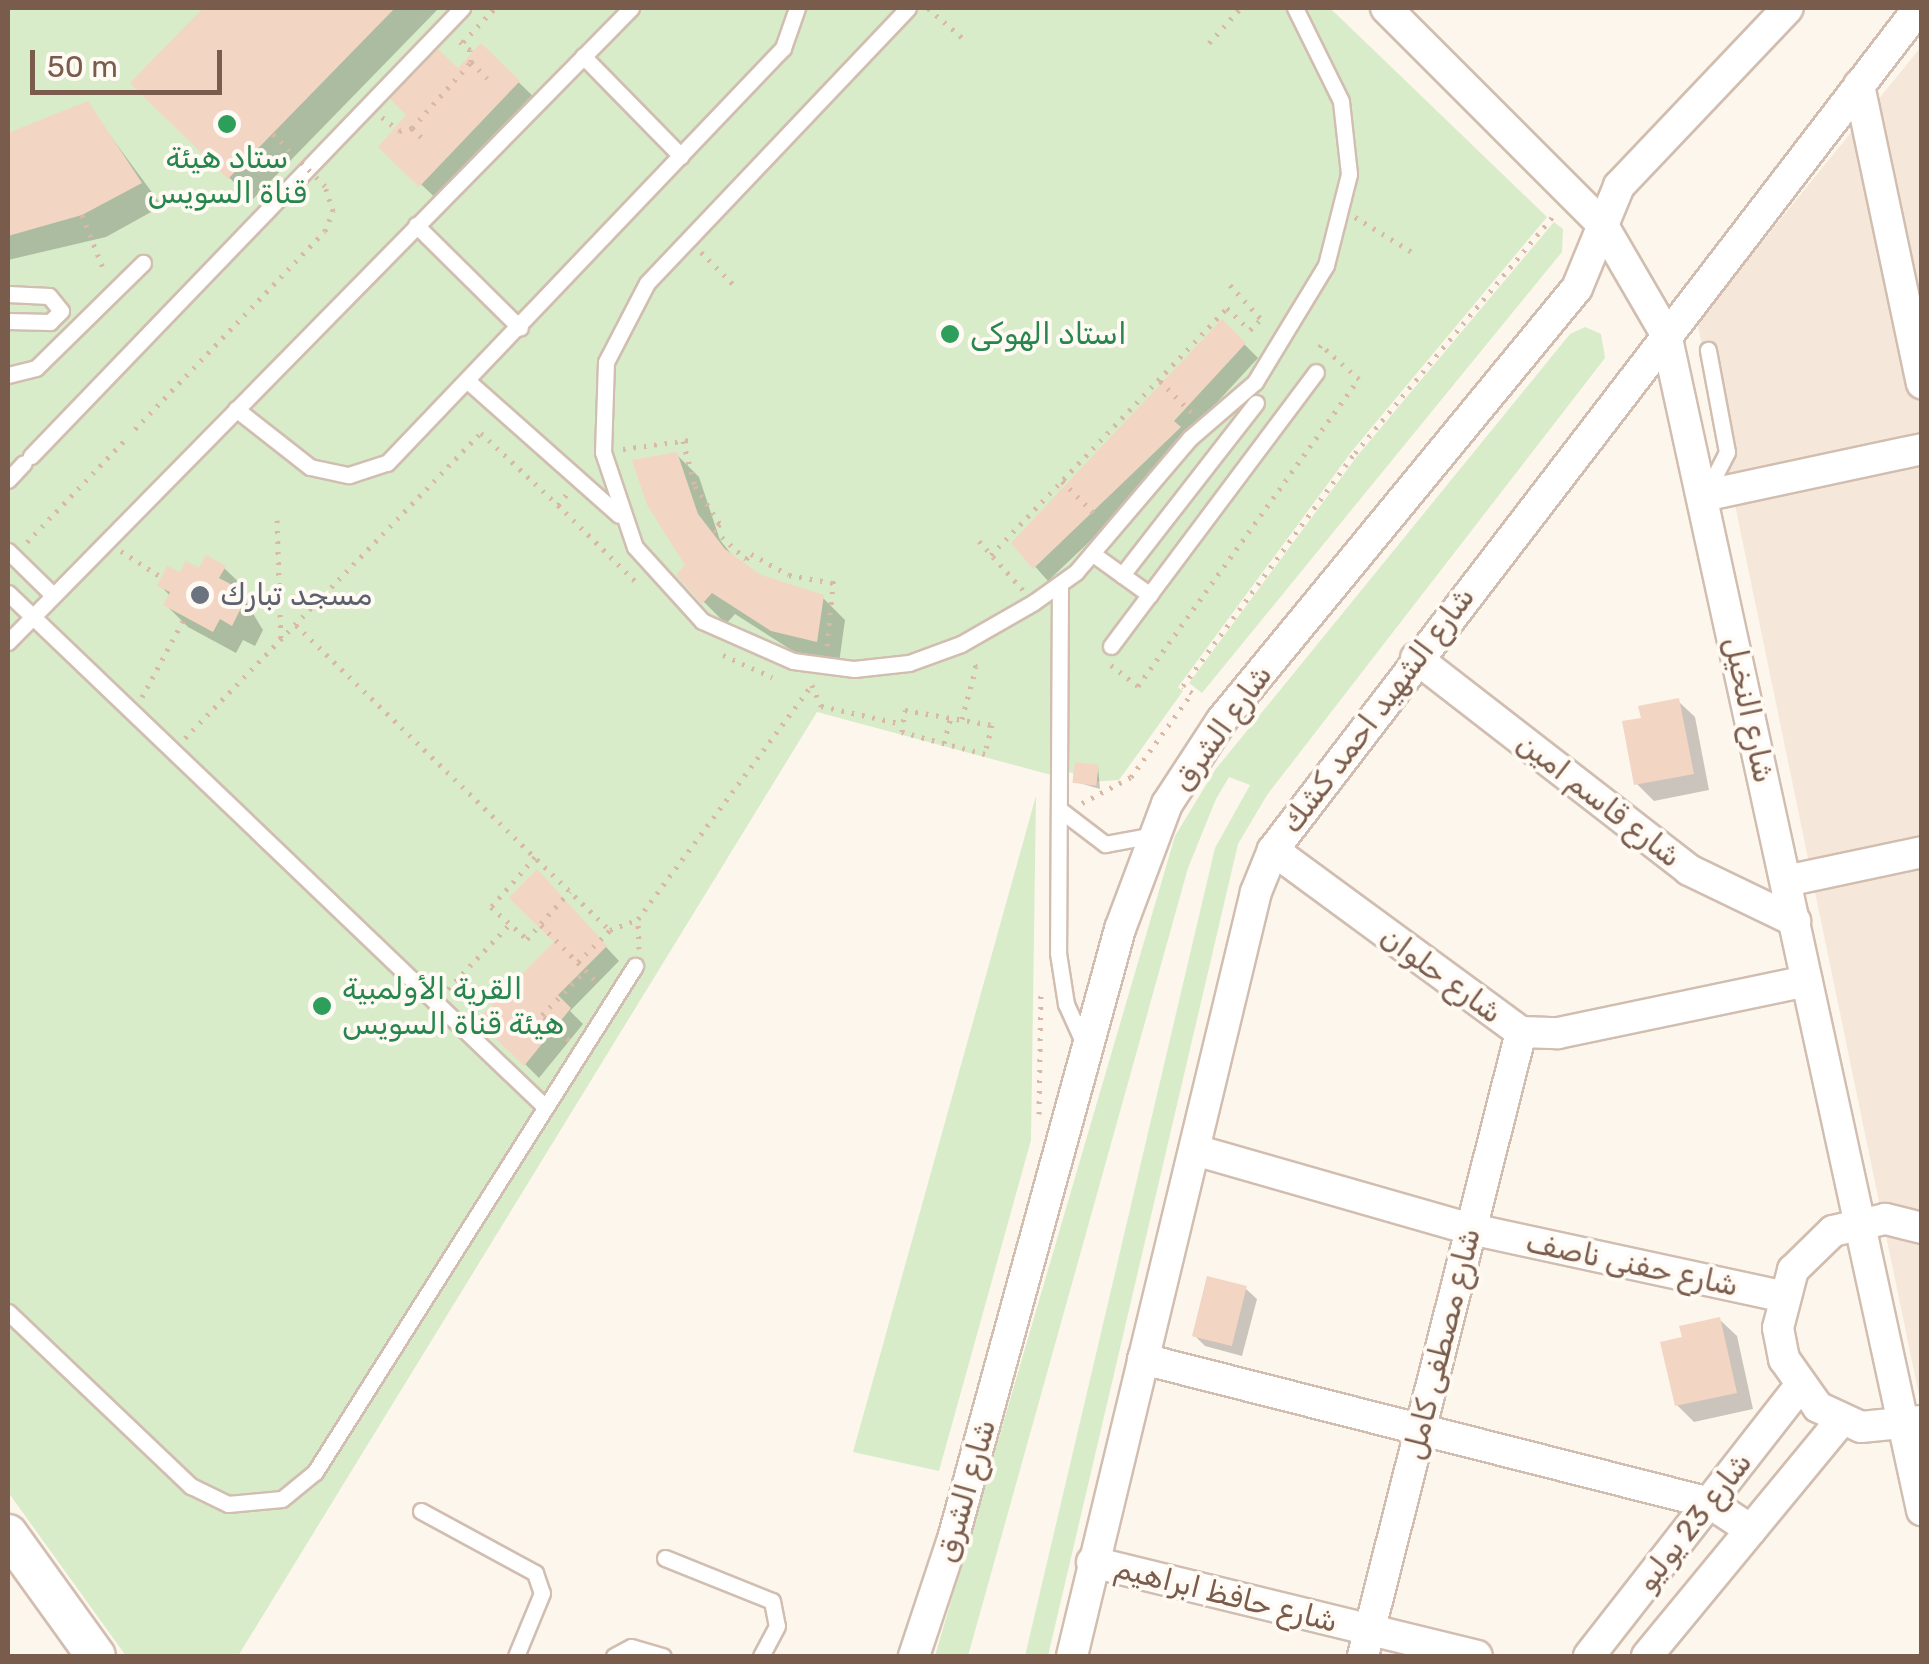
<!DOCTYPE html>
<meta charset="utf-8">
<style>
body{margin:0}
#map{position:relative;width:1929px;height:1664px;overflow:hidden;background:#fdf6ec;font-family:Rubik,"Noto Sans Arabic",sans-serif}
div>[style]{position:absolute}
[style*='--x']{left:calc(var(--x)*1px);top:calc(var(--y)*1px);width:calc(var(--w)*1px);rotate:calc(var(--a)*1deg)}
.residential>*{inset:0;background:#f5e8da}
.green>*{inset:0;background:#d8ecc9}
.shadow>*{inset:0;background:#0003;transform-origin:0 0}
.building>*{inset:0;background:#f3d5c3;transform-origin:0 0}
.path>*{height:5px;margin-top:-2.5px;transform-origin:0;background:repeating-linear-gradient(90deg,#d9b8a5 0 2.5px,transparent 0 10.5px)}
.roads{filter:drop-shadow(2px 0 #d1beb0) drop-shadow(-2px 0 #d1beb0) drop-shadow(0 2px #d1beb0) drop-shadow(0 -2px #d1beb0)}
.service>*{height:15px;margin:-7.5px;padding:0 7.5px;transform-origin:7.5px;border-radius:7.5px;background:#fff}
.minor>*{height:30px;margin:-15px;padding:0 15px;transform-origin:15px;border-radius:15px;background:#fff}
.tertiary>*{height:38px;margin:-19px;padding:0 19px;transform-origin:19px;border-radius:19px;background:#fff}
.path-bridge>*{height:5px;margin-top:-2.5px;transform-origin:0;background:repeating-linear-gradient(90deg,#d9b8a5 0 2.5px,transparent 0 10.5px)}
.dots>*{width:28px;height:28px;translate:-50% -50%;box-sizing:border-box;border:5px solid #fffaf3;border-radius:50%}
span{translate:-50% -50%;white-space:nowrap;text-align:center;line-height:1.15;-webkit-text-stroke:8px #fffaf3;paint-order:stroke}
.leisure-label{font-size:30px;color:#27864d}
.left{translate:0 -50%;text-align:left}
.worship-label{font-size:30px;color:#5b616d}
.street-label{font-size:30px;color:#7a5c4d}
.frame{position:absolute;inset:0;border:10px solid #7a5c4d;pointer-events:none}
.scale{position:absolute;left:30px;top:50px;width:192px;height:45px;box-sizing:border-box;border:5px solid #7a5c4d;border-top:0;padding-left:12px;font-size:30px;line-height:35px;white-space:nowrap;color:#7a5c4d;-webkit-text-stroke:8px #fffaf3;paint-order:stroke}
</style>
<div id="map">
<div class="residential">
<i style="clip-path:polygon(1921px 47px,1921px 1405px,1697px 321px)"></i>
</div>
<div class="green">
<i style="clip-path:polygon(8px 8px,1330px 8px,1547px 217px,1352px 451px,1178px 687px,1183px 691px,1119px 780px,1073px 783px,1073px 773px,1057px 770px,1055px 776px,817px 712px,238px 1656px,126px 1656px,8px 1492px)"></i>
<i style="clip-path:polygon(1554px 222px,1563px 229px,1562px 252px,1202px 693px,1189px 683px,1358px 455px)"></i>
<i style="clip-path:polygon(1585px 327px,1601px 334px,1605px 358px,1267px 795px,1238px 844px,1048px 1656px,1025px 1656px,1215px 848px,1250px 785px,1229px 777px,1216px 799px,1188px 868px,968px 1656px,935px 1656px,1175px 836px,1215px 770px,1570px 334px)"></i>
<i style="clip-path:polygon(1036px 796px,1031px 1140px,939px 1471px,853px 1452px)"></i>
</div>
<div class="shadow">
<i style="clip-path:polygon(206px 8px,439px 8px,252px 200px,133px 83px)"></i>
<i style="left:481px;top:46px;width:71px;height:141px;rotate:44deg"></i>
<i style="clip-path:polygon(87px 104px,162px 206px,106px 237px,8px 260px,8px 134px)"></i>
<i style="clip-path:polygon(1222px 322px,1258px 358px,1186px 436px,1193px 443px,1048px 581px,1014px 543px)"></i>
<i style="clip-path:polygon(676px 454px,699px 477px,720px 540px,736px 560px,760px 577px,822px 597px,845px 620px,839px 663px,796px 653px,735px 614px,726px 624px,704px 602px,688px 565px)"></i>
<i style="clip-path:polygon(224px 568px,247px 590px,243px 597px,263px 630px,255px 646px,243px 640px,236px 653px,188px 627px,166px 605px,170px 596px,160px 585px)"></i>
<i style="clip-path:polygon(1678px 701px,1695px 717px,1709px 790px,1654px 801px,1637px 784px,1644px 720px)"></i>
<i style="clip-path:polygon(1098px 767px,1100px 789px,1076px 782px)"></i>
<i style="clip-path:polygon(550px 886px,619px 961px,570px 1011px,583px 1024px,539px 1078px,481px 1020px,557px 942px)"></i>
<i style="clip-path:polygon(1246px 1289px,1257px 1299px,1242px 1356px,1205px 1346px,1194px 1335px)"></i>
<i style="clip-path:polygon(1720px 1320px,1737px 1336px,1753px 1409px,1694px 1422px,1677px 1405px,1685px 1339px)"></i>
</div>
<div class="building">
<i style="clip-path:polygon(203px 8px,395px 8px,228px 179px,130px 83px)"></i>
<i style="clip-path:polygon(481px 43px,520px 81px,419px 187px,378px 147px,406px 115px,390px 99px,438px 49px,458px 68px)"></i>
<i style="clip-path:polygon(88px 101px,142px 183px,82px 215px,8px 236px,8px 133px)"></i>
<i style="clip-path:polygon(1222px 319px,1246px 343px,1174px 421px,1181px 427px,1033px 569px,1011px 543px)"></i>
<i style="clip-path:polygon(677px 452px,698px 514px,725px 549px,761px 575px,824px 595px,817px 642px,771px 631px,712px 593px,702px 604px,676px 575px,685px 565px,647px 505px,632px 460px)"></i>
<i style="clip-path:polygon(206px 555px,226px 566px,219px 578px,236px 587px,230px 599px,242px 606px,232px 626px,220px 619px,213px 632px,163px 605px,170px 592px,157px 586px,167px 566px,180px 572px,186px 561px,199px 568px)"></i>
<i style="clip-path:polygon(1679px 698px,1694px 774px,1634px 785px,1622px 721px,1641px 718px,1638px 706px)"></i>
<i style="left:1075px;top:762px;width:24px;height:21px;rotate:7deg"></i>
<i style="clip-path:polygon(537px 869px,607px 946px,558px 995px,571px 1008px,524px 1066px,477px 1020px,554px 942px,509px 898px)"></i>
<i style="left:1207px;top:1276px;width:41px;height:62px;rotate:14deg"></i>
<i style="clip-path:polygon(1720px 1317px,1737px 1393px,1675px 1406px,1660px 1342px,1682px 1337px,1679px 1326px)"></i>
</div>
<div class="path">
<i style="--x:928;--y:8;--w:50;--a:41"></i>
<i style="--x:463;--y:42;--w:47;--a:-46.7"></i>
<i style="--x:1209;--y:43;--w:47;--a:-47.6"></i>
<i style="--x:471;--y:62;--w:23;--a:45"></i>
<i style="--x:382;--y:117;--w:22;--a:39"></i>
<i style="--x:399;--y:131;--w:13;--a:-13"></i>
<i style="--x:412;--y:128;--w:89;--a:-48.2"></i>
<i style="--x:471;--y:62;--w:12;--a:-95"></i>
<i style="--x:470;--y:50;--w:17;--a:-140"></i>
<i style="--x:412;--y:128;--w:20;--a:45"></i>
<i style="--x:273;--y:134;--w:31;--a:45"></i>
<i style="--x:82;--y:215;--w:62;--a:68.4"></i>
<i style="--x:1355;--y:217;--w:73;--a:31.5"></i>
<i style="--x:701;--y:252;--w:47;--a:45"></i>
<i style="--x:1230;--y:285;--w:46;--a:47.6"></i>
<i style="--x:1160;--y:381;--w:44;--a:45"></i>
<i style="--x:135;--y:429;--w:274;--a:-46.2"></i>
<i style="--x:325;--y:231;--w:22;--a:-68"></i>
<i style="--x:333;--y:211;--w:26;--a:-108"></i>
<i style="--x:683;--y:441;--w:47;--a:75.1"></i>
<i style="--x:695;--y:486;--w:45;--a:56.7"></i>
<i style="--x:720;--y:524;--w:8;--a:135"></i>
<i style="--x:714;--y:530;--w:43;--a:42.2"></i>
<i style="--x:746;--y:559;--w:7;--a:-45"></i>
<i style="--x:751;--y:554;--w:43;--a:28.9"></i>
<i style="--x:789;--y:575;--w:45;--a:10.3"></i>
<i style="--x:623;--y:449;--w:68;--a:-7.7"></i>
<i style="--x:1062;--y:481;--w:52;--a:45"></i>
<i style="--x:558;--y:505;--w:112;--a:44.6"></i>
<i style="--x:277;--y:520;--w:121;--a:88.1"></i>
<i style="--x:979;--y:541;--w:66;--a:48.1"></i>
<i style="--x:27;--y:542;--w:140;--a:-46.2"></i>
<i style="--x:121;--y:551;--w:48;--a:33"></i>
<i style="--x:991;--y:555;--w:342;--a:-46.3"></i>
<i style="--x:1227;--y:308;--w:32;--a:44"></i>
<i style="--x:1250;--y:330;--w:16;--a:-45"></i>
<i style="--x:280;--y:598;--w:42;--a:1.4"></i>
<i style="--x:296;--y:625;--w:438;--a:44.2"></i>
<i style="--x:610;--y:930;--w:30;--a:-21"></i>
<i style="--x:827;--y:646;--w:72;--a:-84.4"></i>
<i style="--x:723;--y:655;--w:54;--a:24.2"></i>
<i style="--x:1111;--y:665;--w:34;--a:38"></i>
<i style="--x:1138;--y:686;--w:378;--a:-54.3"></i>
<i style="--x:1359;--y:379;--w:51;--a:-138.2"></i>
<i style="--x:1321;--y:345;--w:10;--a:127"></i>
<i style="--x:812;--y:685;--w:23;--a:67"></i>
<i style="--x:821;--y:706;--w:84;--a:12.4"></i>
<i style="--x:142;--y:697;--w:91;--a:-61.7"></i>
<i style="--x:905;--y:710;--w:88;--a:9.8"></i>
<i style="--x:992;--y:725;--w:30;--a:104"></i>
<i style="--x:985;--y:754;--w:86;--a:-165.2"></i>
<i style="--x:902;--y:732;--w:22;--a:-82"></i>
<i style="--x:962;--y:719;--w:54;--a:-74.9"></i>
<i style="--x:976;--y:667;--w:9;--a:-122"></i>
<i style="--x:185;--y:738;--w:425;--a:-45.9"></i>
<i style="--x:481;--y:433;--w:105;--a:43.1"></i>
<i style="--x:558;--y:505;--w:14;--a:-51"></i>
<i style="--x:944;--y:743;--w:27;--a:-75"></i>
<i style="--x:1082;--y:803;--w:55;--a:-28"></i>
<i style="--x:1131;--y:777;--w:104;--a:-54"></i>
<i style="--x:1192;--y:693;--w:11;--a:-142"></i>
<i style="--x:1183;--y:686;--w:290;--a:-53.6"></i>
<i style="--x:1355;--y:453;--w:313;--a:-50.1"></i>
<i style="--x:535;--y:857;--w:67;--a:131.3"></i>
<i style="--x:491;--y:907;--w:48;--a:41.6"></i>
<i style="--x:527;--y:939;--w:64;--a:-48.1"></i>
<i style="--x:541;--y:925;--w:84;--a:45.5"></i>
<i style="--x:639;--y:949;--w:30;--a:-92"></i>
<i style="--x:638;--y:919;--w:294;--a:-53.4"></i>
<i style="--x:578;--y:962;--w:45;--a:-45"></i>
<i style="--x:448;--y:989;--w:88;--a:-46.4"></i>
<i style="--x:569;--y:1040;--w:37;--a:-137"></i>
<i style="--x:542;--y:1015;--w:63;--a:-45.6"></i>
<i style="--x:1039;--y:1114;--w:124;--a:-89.1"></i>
</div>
<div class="roads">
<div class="service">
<i style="--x:908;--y:8;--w:379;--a:133.5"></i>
<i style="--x:647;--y:283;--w:89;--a:117.4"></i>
<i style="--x:606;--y:362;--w:90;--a:91.9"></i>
<i style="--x:603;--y:452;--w:100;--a:71.4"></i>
<i style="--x:635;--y:547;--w:100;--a:47.8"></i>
<i style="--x:702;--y:621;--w:99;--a:23.7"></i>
<i style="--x:793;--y:661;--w:62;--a:7.5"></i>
<i style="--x:854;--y:669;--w:55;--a:-6.2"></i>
<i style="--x:909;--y:663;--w:55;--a:-20.1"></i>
<i style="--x:961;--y:644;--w:84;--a:-29.9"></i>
<i style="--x:1034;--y:602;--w:52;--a:-35.5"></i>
<i style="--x:1076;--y:572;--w:176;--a:-49.6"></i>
<i style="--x:1190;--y:438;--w:86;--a:-40.7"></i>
<i style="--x:1255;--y:382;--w:137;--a:-58.7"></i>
<i style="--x:1326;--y:265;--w:94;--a:-75.8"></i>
<i style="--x:1349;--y:174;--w:73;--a:-96.3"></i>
<i style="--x:1341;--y:101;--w:104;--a:-116.3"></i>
<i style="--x:583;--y:56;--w:140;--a:45.6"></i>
<i style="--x:416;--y:225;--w:146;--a:44.7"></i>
<i style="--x:8;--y:294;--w:41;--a:2.8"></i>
<i style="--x:49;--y:296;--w:19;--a:51"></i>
<i style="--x:61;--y:311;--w:16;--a:135"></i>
<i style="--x:50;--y:322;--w:42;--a:-178.6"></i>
<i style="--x:8;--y:375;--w:29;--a:-14"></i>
<i style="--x:36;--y:368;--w:150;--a:-44.5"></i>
<i style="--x:469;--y:382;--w:200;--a:41.6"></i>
<i style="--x:236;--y:409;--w:94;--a:38.1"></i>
<i style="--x:310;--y:467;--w:40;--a:12"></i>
<i style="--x:349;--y:475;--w:40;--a:-18"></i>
<i style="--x:387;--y:463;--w:574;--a:-46.34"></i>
<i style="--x:783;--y:48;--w:42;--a:-70.7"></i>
<i style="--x:31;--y:456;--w:622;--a:-46.11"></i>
<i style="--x:8;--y:480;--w:23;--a:-47"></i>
<i style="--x:1706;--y:493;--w:46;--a:-62.9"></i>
<i style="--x:1727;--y:452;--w:104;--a:-100.6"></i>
<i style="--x:8;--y:551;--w:63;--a:44.4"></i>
<i style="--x:1093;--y:554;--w:70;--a:35.7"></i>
<i style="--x:1122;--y:575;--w:218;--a:-52.1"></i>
<i style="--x:1060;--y:585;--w:368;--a:90.3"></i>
<i style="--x:1058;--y:953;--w:52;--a:81.1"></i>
<i style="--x:1066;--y:1004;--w:46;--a:65.7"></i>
<i style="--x:8;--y:593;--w:739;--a:43.74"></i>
<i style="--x:8;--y:642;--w:889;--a:-45.5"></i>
<i style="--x:1111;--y:646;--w:342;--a:-53.2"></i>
<i style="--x:1063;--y:812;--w:53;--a:37.3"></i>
<i style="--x:1105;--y:844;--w:50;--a:-10.4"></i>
<i style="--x:8;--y:1312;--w:253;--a:43.6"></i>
<i style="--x:191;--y:1486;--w:41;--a:25.9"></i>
<i style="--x:228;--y:1504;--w:54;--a:-5.3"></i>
<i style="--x:282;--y:1499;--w:43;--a:-39.3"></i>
<i style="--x:315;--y:1472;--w:599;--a:-57.69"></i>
<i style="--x:421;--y:1511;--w:130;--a:28.5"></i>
<i style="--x:535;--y:1573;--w:21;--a:71"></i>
<i style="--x:542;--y:1593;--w:68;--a:112.4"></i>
<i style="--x:665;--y:1558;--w:115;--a:21.9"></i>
<i style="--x:772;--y:1601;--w:25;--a:79"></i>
<i style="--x:777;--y:1626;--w:34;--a:118"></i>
<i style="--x:614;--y:1656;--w:19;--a:-28"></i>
<i style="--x:631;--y:1647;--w:33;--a:16"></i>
</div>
<div class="minor">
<i style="--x:1386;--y:8;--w:305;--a:45"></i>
<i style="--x:1602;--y:224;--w:127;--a:59.8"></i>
<i style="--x:1666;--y:334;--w:1204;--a:77.72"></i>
<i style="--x:1859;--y:85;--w:305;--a:78.1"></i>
<i style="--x:1703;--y:496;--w:224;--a:-12.1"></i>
<i style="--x:1416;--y:658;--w:346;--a:37.8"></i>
<i style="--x:1689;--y:870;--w:118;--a:25.7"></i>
<i style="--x:1273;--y:850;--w:308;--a:36.3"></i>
<i style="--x:1521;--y:1032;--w:37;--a:2"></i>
<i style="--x:1558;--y:1033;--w:254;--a:-11.8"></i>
<i style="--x:1786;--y:881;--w:139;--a:-12"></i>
<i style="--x:1195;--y:1150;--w:287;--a:16"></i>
<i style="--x:1471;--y:1229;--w:317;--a:12.2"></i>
<i style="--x:1922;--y:1228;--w:38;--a:-166"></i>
<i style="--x:1885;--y:1219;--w:53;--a:167"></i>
<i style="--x:1833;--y:1231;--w:56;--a:135.7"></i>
<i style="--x:1793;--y:1270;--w:60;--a:104.5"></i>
<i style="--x:1778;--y:1328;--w:32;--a:79"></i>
<i style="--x:1784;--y:1359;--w:59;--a:54.7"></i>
<i style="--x:1818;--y:1407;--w:47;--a:24.9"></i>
<i style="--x:1861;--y:1427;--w:61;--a:-5.6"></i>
<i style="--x:1143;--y:1359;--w:585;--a:14.25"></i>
<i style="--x:1710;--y:1503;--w:49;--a:33.4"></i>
<i style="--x:1092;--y:1562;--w:396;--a:13.7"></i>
<i style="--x:914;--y:1656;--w:123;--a:-71.6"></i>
<i style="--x:953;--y:1539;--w:632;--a:-74.69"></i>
<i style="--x:1120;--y:929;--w:134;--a:-69.4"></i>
<i style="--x:1167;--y:804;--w:100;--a:-56.8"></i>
<i style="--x:1222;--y:720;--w:559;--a:-50.59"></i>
<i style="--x:1577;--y:288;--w:110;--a:-67.6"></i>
<i style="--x:1619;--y:186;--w:245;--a:-46.5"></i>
<i style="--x:1072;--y:1656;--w:786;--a:-76.46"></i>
<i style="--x:1256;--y:892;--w:45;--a:-68"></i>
<i style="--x:1273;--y:850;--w:1061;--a:-52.5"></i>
<i style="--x:1363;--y:1656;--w:644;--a:-75.79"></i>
<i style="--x:1589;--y:1656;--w:341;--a:-52"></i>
<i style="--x:1647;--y:1656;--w:305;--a:-50.5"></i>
</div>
<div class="tertiary">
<i style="--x:8;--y:1534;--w:150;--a:54.2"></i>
</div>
</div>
<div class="path-bridge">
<i style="--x:301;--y:162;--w:34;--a:45"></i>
</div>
<div class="dots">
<i style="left:227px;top:124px;background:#2e9e5b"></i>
<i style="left:950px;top:334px;background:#2e9e5b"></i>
<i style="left:200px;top:595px;background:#6b7280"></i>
<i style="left:322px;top:1006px;background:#2e9e5b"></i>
</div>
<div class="leisure-label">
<span style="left:227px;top:175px">ستاد هيئة<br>قناة السويس</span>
<span class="left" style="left:970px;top:334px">استاد الهوكى</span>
<span class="left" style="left:342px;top:1006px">القرية الأولمبية<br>هيئة قناة السويس</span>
</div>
<div class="worship-label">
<span class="left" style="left:220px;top:595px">مسجد تبارك</span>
</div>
<div class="street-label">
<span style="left:1378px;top:710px;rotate:-53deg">شارع الشهيد احمد كشك</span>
<span style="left:1749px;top:710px;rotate:78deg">شارع النخيل</span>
<span style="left:1222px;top:728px;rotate:-54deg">شارع الشرق</span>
<span style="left:1599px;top:800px;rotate:38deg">شارع قاسم امين</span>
<span style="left:1441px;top:975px;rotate:36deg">شارع حلوان</span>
<span style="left:1632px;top:1264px;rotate:12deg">شارع حفنى ناصف</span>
<span style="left:1442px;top:1344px;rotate:-76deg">شارع مصطفى كامل</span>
<span style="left:966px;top:1491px;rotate:-74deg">شارع الشرق</span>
<span style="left:1694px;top:1522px;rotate:-52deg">شارع 23 يوليو</span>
<span style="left:1226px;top:1595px;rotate:14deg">شارع حافظ ابراهيم</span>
</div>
<div class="frame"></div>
<div class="scale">50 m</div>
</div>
